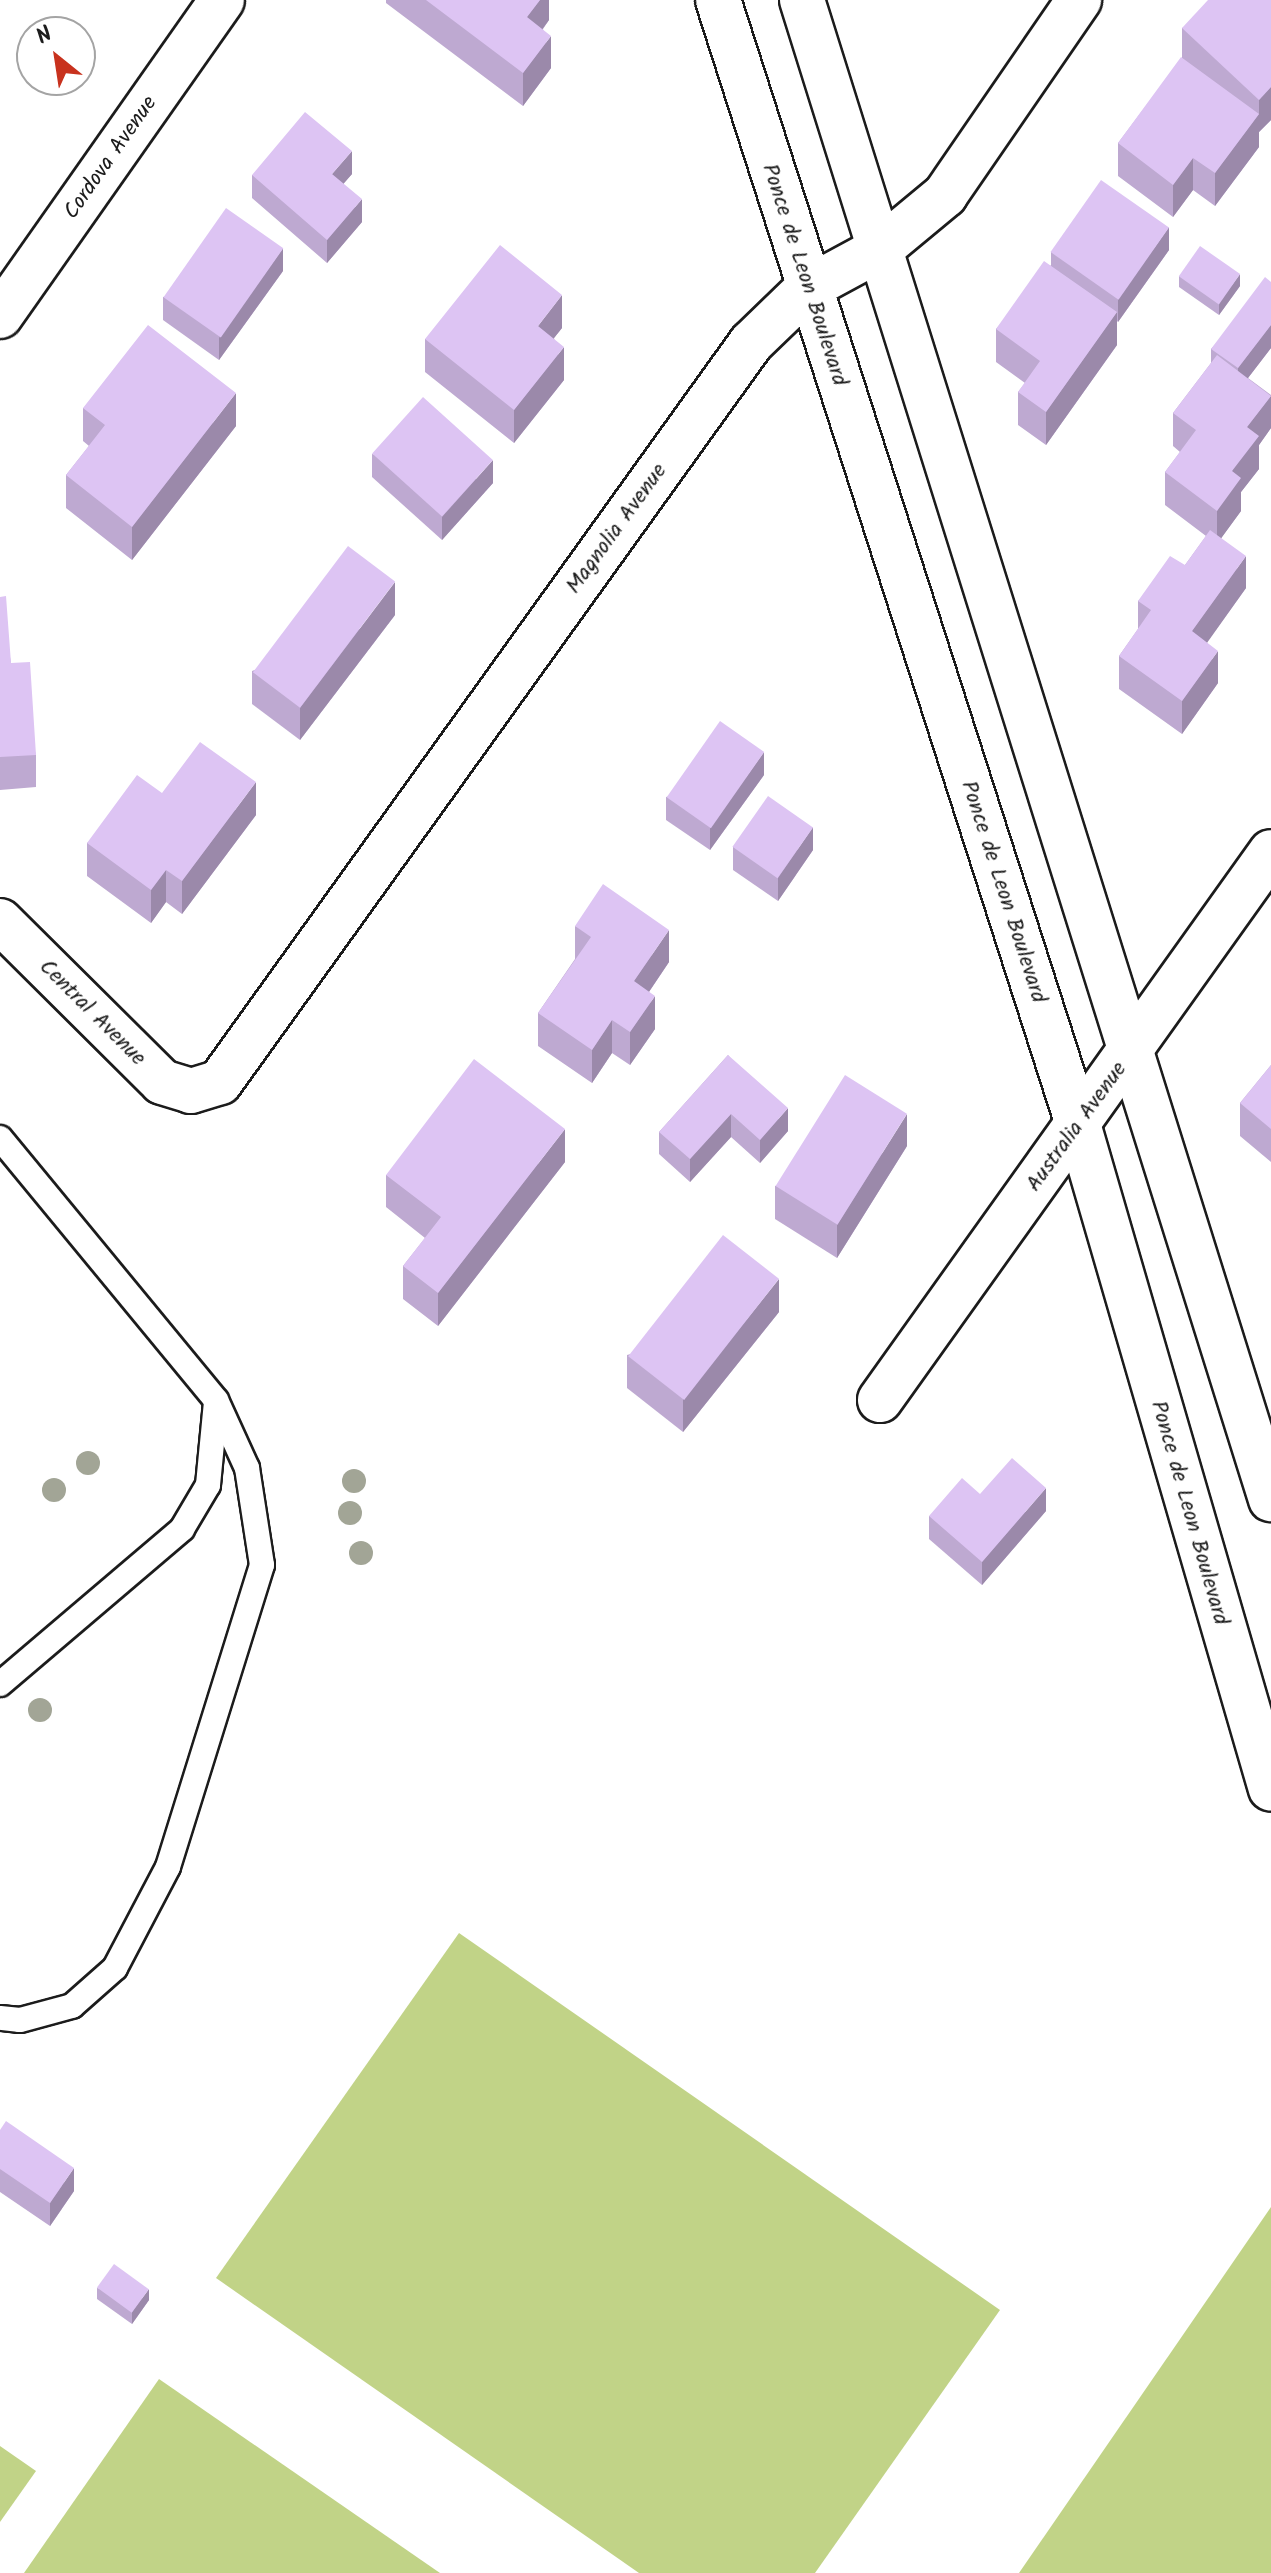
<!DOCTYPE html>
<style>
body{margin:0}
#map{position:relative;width:1271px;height:2573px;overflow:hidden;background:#fff;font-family:Kalam,sans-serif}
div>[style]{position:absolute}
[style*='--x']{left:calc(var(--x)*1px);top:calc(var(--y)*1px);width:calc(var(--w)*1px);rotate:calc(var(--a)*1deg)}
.green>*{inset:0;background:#c1d387}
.roads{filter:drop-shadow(2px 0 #1c1c1c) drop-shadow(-2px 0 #1c1c1c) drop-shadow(0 2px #1c1c1c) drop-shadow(0 -2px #1c1c1c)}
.lane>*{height:24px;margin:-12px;padding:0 12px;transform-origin:12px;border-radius:12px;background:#fff}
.street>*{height:44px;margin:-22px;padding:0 22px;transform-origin:22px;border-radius:22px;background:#fff}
.trees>*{width:24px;height:24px;margin:-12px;border-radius:50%;background:#a2a596}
.wall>*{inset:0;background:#bea9d1}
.shaded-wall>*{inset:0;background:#9b89aa}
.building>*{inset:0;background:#ddc4f3;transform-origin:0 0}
span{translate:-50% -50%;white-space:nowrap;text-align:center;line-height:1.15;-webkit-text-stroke:8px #fff;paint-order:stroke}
.street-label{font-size:22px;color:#1c1c1c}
.north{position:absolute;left:16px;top:16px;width:80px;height:80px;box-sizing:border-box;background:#fff;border:2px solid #a4a4a4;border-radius:50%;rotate:330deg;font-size:22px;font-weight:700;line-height:32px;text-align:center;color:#1c1c1c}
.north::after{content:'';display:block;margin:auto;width:28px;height:36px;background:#c8321e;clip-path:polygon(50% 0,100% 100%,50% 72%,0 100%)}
</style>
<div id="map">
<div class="green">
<i style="clip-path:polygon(459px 1933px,1000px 2310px,815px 2573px,639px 2573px,216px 2278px)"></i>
<i style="clip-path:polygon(1271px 2207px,1271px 2573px,1019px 2573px)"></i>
<i style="clip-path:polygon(159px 2379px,440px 2573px,24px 2573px)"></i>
<i style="clip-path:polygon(0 2446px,36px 2471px,0 2522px)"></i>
</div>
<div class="roads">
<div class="lane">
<i style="--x:0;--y:1138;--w:340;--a:50.5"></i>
<i style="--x:216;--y:1400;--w:75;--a:65.5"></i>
<i style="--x:247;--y:1468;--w:98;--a:81.2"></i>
<i style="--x:262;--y:1565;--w:316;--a:107.3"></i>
<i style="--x:168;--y:1867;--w:114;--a:117.7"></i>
<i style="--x:115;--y:1968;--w:57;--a:138.5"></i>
<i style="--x:72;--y:2006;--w:54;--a:164.9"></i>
<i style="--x:20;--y:2020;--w:20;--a:-174"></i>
<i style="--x:0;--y:1684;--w:239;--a:-40.4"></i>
<i style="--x:182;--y:1529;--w:51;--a:-59.4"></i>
<i style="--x:208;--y:1485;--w:83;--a:-84.5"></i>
</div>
<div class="street">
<i style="--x:718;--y:0;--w:1180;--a:72.24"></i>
<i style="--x:1078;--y:1124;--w:692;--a:73.82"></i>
<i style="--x:802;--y:0;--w:1571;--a:72.63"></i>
<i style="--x:0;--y:316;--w:386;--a:-54.9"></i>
<i style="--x:0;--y:921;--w:228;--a:44.8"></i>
<i style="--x:162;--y:1082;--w:30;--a:17"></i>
<i style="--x:191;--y:1091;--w:30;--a:-17"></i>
<i style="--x:220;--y:1082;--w:910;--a:-54.3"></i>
<i style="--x:751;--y:343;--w:79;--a:-44"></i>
<i style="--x:808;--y:288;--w:82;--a:-28.4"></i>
<i style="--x:880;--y:249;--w:85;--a:-39.7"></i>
<i style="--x:945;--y:195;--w:237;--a:-55.5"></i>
<i style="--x:880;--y:1400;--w:673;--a:-54.49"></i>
</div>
</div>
<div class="trees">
<i style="left:88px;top:1463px"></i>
<i style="left:354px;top:1481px"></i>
<i style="left:54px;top:1490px"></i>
<i style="left:350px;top:1513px"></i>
<i style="left:361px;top:1553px"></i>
<i style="left:40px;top:1710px"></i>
</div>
<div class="wall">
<i style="clip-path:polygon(386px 0,549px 0,549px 20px,543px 29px,551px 68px,523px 106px,386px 3px)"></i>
<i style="clip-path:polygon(1271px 0,1271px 120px,1259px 132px,1259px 147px,1215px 206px,1193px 190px,1173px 217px,1118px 176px,1118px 143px,1182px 58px,1182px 28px)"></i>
<i style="clip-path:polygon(352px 174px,343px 184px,362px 222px,327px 263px,252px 198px,252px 175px)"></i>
<i style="clip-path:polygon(1169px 250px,1118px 322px,1117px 321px,1117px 345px,1046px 445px,1018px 425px,1018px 392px,1025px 383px,996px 362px,996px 329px,1051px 265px,1051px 252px)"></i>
<i style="clip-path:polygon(283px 271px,219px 360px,163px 320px,163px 297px)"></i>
<i style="clip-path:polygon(1179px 276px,1240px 286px,1219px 315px,1179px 287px)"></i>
<i style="clip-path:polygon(1271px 282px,1271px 348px,1248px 378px,1271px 395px,1271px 428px,1259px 445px,1259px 469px,1241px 492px,1241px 511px,1221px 538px,1246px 588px,1207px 642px,1218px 683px,1182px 734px,1119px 689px,1119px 656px,1138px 629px,1138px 601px,1185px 565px,1206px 536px,1165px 505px,1165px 472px,1180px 452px,1173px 446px,1173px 413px,1211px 363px,1211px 349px)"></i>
<i style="clip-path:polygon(562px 328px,554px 338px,564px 380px,514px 443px,425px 372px,425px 339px)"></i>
<i style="clip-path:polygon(83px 408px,236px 426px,132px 560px,66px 508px,66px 475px,89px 446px,83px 441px)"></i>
<i style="clip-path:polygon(372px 454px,493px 483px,442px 540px,372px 477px)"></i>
<i style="clip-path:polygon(0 597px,11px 663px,36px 755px,36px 787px,0 790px)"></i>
<i style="clip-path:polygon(395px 615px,300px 740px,252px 704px,252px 671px)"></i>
<i style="clip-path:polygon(764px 775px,710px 850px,666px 820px,666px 797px)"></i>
<i style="clip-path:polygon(162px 793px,256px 815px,182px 914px,166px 902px,151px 923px,87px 876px,87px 843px)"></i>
<i style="clip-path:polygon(733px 847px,813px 850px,778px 901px,733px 870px)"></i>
<i style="clip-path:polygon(575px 926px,669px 962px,649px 992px,655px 1029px,630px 1065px,612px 1053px,592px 1083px,538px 1046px,538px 1013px,575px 959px)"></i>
<i style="clip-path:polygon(728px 1055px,788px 1131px,760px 1163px,731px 1137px,690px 1182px,659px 1154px,659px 1132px)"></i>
<i style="clip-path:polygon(1271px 1065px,1271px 1162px,1240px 1136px,1240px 1103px)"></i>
<i style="clip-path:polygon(907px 1146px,837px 1258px,775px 1219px,775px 1186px)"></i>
<i style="clip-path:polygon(565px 1162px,438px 1326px,403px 1299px,403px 1266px,425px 1238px,386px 1207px,386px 1175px)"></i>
<i style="clip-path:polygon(779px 1312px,683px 1432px,627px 1388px,627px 1355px)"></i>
<i style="clip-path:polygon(1046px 1511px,982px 1585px,929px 1539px,929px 1516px)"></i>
<i style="clip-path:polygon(0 2130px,74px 2191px,50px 2226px,0 2192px)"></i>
<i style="clip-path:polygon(97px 2288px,149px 2300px,132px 2324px,97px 2299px)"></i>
</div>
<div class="shaded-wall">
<i style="clip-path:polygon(540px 0,549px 0,549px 20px,527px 50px,527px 17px)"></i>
<i style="clip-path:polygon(551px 36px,551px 68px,523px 106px,523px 73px)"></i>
<i style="clip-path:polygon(1271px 87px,1271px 120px,1259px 132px,1259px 100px)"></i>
<i style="clip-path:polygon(1259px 114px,1259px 147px,1215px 206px,1215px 173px)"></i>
<i style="clip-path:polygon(352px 151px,352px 174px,332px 197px,332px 174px)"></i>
<i style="clip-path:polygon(1193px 158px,1193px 190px,1173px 217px,1173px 185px)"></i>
<i style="clip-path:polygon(362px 199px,362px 222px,327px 263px,327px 240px)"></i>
<i style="clip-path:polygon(1169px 227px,1169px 250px,1118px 322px,1118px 299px)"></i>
<i style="clip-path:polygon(283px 248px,283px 271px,219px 360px,219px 338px)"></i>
<i style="clip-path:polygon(1240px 274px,1240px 286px,1219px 315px,1219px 303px)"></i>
<i style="clip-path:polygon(562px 295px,562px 328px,538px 358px,538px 326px)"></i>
<i style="clip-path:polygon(1117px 312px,1117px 345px,1046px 445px,1046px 412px)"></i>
<i style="clip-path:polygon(1271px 325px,1271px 348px,1238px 391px,1238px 368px)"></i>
<i style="clip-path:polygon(564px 347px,564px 380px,514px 443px,514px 410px)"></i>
<i style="clip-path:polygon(236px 393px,236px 426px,132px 560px,132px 527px)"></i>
<i style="clip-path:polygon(1271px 396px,1271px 428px,1259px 445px,1259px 469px,1241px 492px,1241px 511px,1217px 544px,1217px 511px,1232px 471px,1247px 427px)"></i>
<i style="clip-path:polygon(493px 460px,493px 483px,442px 540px,442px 517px)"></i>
<i style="clip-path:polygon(1246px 556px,1246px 588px,1192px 664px,1192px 631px)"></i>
<i style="clip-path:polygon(395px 582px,395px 615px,300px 740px,300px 708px)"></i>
<i style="clip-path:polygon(1218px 651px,1218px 683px,1182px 734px,1182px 701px)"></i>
<i style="clip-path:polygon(764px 752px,764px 775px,710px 850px,710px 827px)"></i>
<i style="clip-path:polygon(256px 782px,256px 815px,182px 914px,182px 881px)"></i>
<i style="clip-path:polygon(813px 827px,813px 850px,778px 901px,778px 878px)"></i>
<i style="clip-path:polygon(166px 870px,166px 902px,151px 923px,151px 890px)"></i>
<i style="clip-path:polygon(669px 930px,669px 962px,634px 1014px,634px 981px)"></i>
<i style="clip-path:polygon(655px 996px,655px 1029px,630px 1065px,630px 1032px)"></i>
<i style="clip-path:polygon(612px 1020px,612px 1053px,592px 1083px,592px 1050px)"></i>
<i style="clip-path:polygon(788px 1108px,788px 1131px,760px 1163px,760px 1140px)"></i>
<i style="clip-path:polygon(731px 1114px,731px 1137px,690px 1182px,690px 1159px)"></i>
<i style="clip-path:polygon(907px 1114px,907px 1146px,837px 1258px,837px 1225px)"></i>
<i style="clip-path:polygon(565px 1129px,565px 1162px,438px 1326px,438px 1293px)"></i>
<i style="clip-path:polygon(779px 1279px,779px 1312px,683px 1432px,683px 1399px)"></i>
<i style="clip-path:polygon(1046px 1488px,1046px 1511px,982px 1585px,982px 1562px)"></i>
<i style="clip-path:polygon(74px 2168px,74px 2191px,50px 2226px,50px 2203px)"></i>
<i style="clip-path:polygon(149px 2289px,149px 2300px,132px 2324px,132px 2312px)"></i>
</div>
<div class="building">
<i style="clip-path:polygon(426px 0,540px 0,527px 17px,551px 36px,523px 73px)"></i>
<i style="clip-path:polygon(1208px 0,1271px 0,1271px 87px,1259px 100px,1182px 28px)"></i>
<i style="clip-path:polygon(1181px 57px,1259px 114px,1215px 173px,1193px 158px,1173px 185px,1118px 143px)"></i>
<i style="clip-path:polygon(305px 112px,352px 151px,332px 174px,362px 199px,327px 240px,252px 175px)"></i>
<i style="left:1101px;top:180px;width:83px;height:88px;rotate:35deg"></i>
<i style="left:226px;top:208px;width:70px;height:109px;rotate:35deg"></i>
<i style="clip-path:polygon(500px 245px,562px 295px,538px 326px,564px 347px,514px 410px,425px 339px)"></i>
<i style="left:1200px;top:246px;width:49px;height:37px;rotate:35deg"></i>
<i style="clip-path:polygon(1044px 261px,1117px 312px,1046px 412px,1018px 392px,1040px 361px,996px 329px)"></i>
<i style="clip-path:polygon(1265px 277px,1271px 282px,1271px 325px,1238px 368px,1211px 349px)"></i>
<i style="clip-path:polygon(148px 325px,236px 393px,132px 527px,66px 475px,105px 425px,83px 408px)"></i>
<i style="clip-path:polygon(1217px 355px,1271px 396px,1247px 427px,1259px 436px,1232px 471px,1241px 478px,1217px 511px,1165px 472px,1196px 430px,1173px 413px)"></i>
<i style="left:423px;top:397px;width:94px;height:76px;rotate:42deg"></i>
<i style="clip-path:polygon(1210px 530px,1246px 556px,1192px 631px,1218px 651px,1182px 701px,1119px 656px,1151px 610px,1138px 601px,1170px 556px,1185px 565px)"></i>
<i style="left:348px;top:546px;width:59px;height:158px;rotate:37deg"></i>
<i style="clip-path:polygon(6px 596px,11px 663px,30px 662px,36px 755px,0 757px,0 597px)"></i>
<i style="left:720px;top:721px;width:54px;height:93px;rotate:35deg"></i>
<i style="clip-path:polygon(200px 742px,256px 782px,182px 881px,166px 870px,151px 890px,87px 843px,137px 775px,162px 793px)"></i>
<i style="left:768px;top:796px;width:55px;height:62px;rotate:35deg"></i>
<i style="clip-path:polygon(603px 884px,669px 930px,634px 981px,655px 996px,630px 1032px,612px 1020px,592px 1050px,538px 1013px,591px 937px,575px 926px)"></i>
<i style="clip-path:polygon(728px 1055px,788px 1108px,760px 1140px,731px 1114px,690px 1159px,659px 1132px)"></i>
<i style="clip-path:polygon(474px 1059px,565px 1129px,438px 1293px,403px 1266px,441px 1217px,386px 1175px)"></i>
<i style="clip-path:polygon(1271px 1065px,1271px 1129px,1240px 1103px)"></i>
<i style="left:845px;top:1075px;width:73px;height:131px;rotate:32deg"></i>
<i style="left:723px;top:1235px;width:71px;height:154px;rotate:38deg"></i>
<i style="clip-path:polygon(1012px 1458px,1046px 1488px,982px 1562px,929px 1516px,962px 1478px,980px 1494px)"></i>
<i style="clip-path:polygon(6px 2121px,74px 2168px,50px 2203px,0 2169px,0 2130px)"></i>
<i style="left:114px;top:2264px;width:43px;height:29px;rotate:36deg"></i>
</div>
<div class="street-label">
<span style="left:111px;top:158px;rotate:-55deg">Cordova Avenue</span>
<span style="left:804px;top:275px;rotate:72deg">Ponce de Leon Boulevard</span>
<span style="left:617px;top:529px;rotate:-54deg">Magnolia Avenue</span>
<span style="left:1003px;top:892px;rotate:72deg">Ponce de Leon Boulevard</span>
<span style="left:92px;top:1013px;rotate:45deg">Central Avenue</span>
<span style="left:1077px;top:1127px;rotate:-54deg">Australia Avenue</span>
<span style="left:1189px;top:1513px;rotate:74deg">Ponce de Leon Boulevard</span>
</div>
<div class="north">N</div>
</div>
